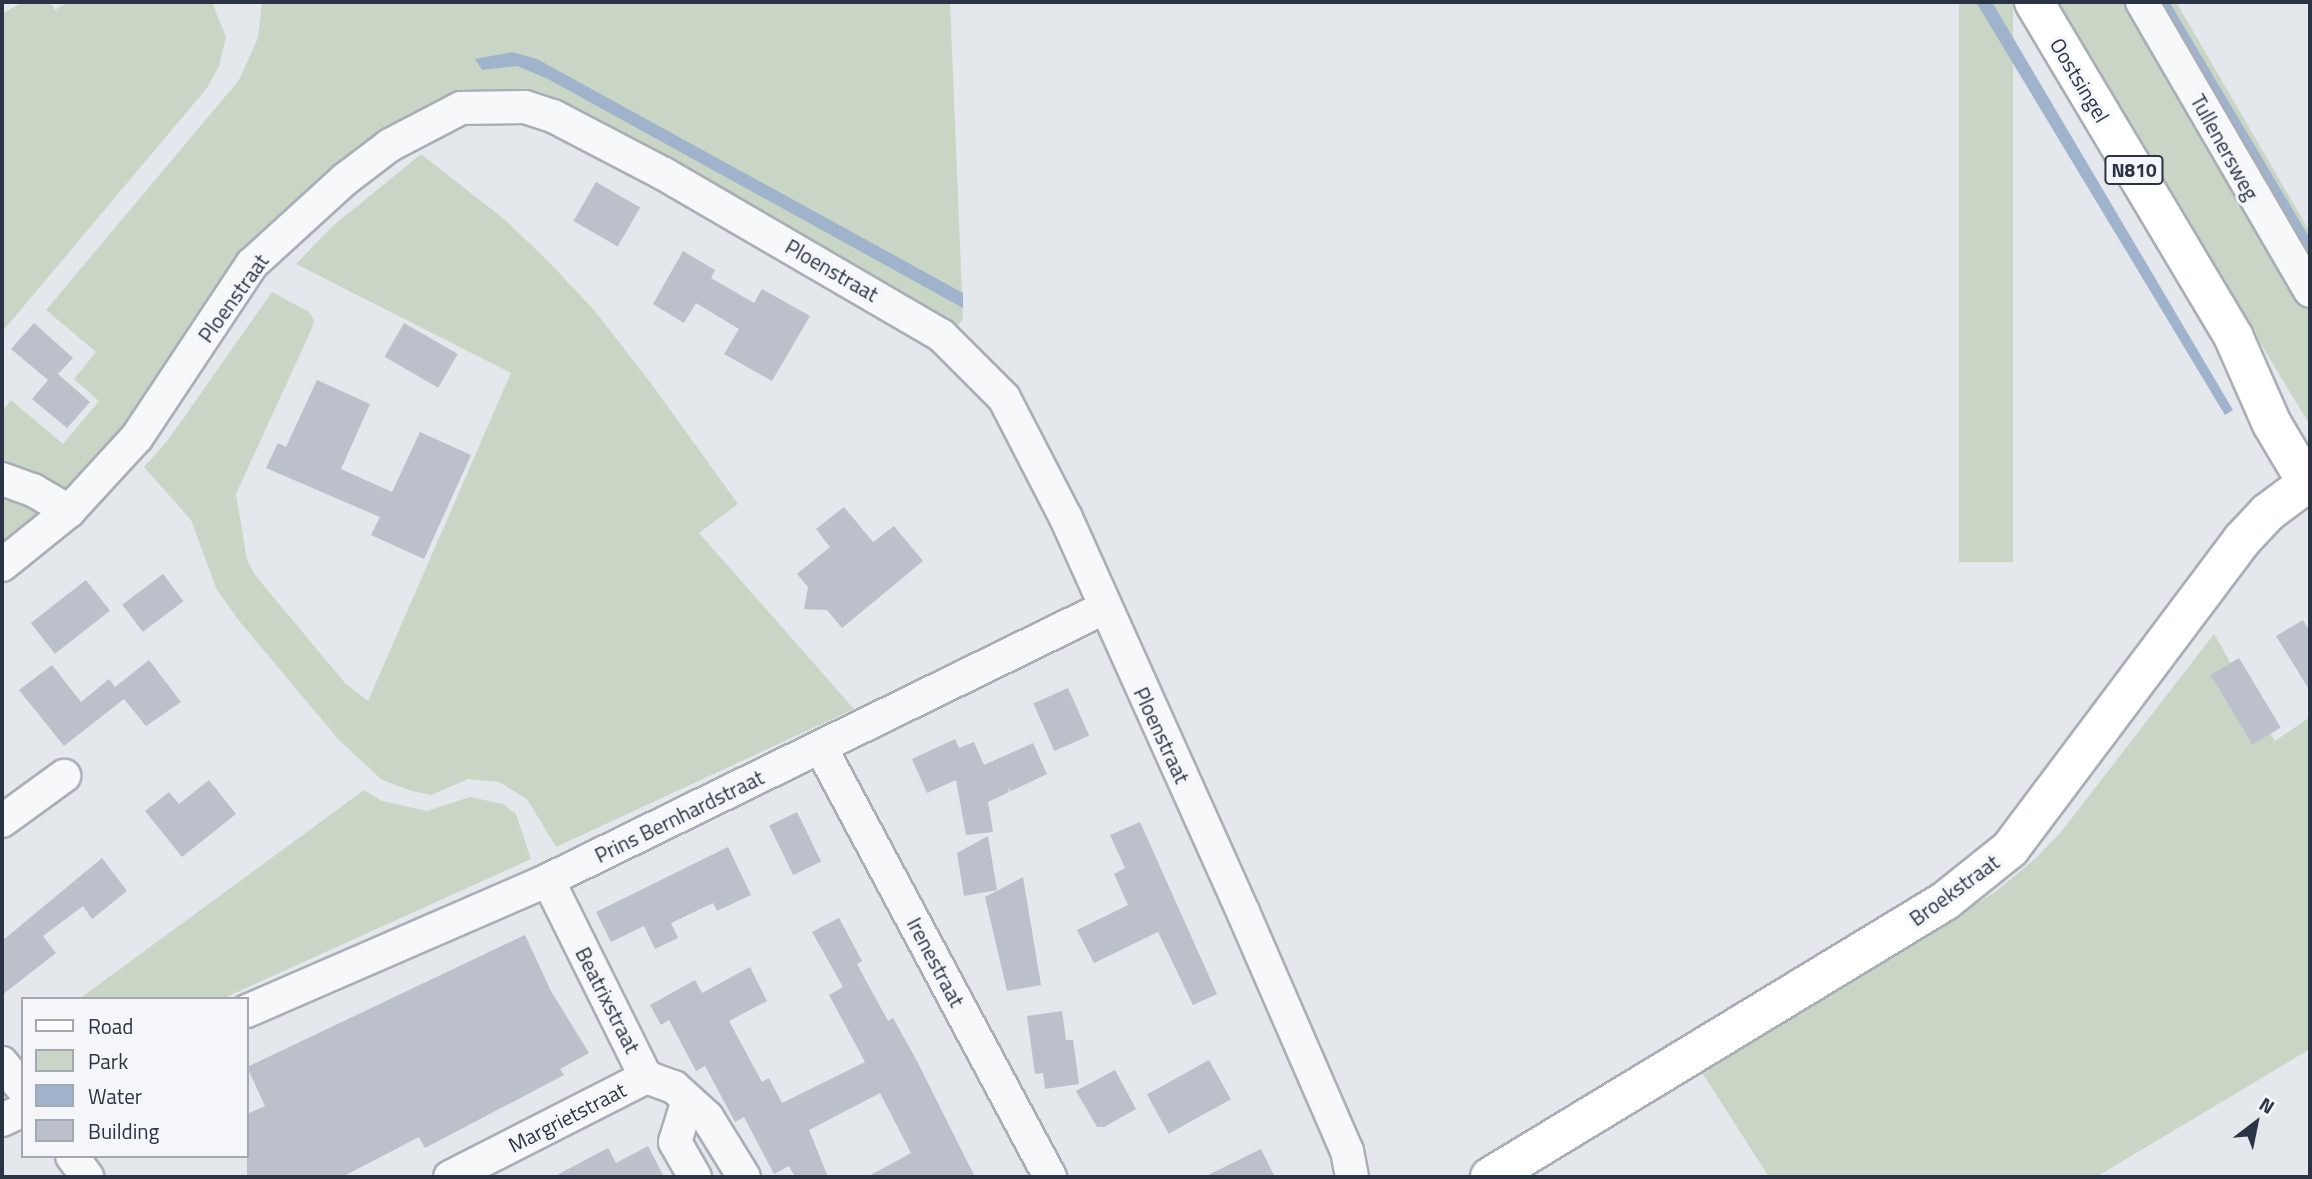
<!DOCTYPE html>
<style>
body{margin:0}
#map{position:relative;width:2312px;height:1179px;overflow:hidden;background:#e4e7ec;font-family:"Titillium Web",sans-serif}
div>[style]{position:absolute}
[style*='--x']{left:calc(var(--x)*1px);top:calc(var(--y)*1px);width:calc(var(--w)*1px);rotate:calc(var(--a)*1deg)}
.green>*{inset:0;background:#c9d6c5;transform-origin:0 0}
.water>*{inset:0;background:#9fb4cc}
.stream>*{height:9px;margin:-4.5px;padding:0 4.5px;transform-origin:4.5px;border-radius:4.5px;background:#9fb4cc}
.building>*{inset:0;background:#bbc0ca;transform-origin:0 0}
.roads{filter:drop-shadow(2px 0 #a9aeb7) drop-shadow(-2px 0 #a9aeb7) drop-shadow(0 2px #a9aeb7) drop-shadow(0 -2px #a9aeb7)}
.street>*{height:32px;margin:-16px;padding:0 16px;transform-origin:16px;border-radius:16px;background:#f7f8fa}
.secondary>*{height:38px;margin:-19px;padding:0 19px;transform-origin:19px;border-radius:19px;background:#fff}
.primary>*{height:38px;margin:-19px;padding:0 19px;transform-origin:19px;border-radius:19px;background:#fff}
span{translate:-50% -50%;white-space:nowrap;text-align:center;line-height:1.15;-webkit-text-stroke:6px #f4f6f9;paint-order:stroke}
.shield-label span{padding:2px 5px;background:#f4f6f9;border:2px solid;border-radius:5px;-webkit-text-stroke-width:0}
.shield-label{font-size:19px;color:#2b3445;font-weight:700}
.street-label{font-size:21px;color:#2b3445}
.frame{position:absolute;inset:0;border:4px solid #2b3445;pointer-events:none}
.legend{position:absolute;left:21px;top:997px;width:228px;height:161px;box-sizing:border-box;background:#f4f6f9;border:2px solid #a4a8b1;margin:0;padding:9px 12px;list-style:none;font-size:21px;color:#2b3445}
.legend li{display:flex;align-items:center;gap:14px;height:35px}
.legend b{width:35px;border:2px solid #a4a8b1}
.north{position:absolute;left:2221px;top:1088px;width:70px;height:70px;-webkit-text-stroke:5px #f4f6f9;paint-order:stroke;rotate:32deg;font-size:19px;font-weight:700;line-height:28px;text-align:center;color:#2b3445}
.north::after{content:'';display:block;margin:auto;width:24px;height:32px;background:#2b3445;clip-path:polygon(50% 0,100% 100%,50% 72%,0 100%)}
</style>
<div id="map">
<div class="green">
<i style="clip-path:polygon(23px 2px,50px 2px,55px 10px,68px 2px,212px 2px,226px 37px,219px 66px,207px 88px,2px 332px,2px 14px)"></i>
<i style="clip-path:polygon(262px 2px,950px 2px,963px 318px,955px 332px,529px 98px,335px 174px,167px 387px,73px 488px,64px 492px,2px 471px,2px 412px,11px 400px,63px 444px,99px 401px,74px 379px,96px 352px,46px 310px,239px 80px,258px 38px)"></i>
<i style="left:1959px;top:2px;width:54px;height:560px"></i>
<i style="clip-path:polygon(2053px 2px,2131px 2px,2310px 305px,2310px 425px)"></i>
<i style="clip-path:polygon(2147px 2px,2176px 2px,2310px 232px,2310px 279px)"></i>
<i style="clip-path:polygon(421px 154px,504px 219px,548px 261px,594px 310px,653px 386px,738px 504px,699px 533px,854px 709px,556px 847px,527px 799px,499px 782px,468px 779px,431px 795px,412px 791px,382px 780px,339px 740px,240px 622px,217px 590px,191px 520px,144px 467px,168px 440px,272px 292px,309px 312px,314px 320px,312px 328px,236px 494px,247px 560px,255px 575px,345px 683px,368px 701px,511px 373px,296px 264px,333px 226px)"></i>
<i style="clip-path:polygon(2px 489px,42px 509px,41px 516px,2px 547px)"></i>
<i style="clip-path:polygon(2214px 634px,2275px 741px,2310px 717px,2310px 1049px,2096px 1177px,1769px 1177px,1701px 1071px,1995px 892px,2035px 859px,2061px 832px)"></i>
<i style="clip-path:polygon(364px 790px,382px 801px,427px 811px,470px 797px,503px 804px,516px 814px,531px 859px,222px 999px,79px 999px)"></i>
</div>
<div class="water">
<i style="clip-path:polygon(1976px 2px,1992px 2px,2233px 410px,2225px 415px)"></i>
<i style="clip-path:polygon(512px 52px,537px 59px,963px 293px,963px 308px,548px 79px,517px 66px,482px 70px,475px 59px)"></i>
</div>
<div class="stream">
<i style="--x:2164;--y:2;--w:286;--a:59.3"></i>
</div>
<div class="building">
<i style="left:596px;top:182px;width:51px;height:45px;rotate:30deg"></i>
<i style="clip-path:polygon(683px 251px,715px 270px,711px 278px,754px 303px,762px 289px,810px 316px,772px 381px,724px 354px,739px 329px,696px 303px,684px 323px,653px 304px)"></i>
<i style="clip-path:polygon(34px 323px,73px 358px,58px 374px,90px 402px,67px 428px,32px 399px,48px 380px,11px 349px)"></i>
<i style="left:404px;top:323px;width:62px;height:39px;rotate:30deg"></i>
<i style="clip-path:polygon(317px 380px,370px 404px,341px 469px,392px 492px,420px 432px,471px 455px,424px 559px,371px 535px,380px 517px,266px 468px,278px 443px,286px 447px)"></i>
<i style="clip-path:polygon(844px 507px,873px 542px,894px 526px,923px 561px,842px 628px,827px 610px,804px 609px,808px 587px,797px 574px,830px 547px,816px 529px)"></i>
<i style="left:163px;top:574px;width:34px;height:51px;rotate:53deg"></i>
<i style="left:86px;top:580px;width:39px;height:70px;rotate:52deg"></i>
<i style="clip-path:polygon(2303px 620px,2310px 632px,2310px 691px,2276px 636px)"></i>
<i style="left:2239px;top:658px;width:81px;height:33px;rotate:59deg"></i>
<i style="clip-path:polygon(149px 660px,181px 702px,146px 726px,124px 699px,64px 746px,19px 690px,52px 665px,81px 702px,109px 679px,115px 687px)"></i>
<i style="left:1068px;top:688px;width:52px;height:38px;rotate:66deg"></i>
<i style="clip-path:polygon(955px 739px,959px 748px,974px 742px,984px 765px,1033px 743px,1047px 774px,1011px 791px,1008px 788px,1009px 792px,988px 802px,993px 832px,966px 835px,956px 780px,927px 793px,912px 759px)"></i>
<i style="clip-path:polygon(209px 780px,236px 814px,182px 857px,145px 811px,169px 792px,179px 804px)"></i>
<i style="left:797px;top:812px;width:55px;height:31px;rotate:64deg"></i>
<i style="clip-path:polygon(1140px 822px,1217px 994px,1193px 1005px,1158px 932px,1094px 963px,1077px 930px,1128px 905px,1114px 874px,1125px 868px,1110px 835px)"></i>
<i style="clip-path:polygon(988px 836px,997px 890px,964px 896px,957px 853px)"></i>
<i style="clip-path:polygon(728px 847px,751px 895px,717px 911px,713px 903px,671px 923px,678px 938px,655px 949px,644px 926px,611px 942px,596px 912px)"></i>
<i style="clip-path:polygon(102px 858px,127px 891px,92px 919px,83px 906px,43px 936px,56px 953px,2px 995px,2px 941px)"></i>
<i style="clip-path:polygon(1023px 877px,1041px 985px,1007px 991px,985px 897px)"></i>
<i style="clip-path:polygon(839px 918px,862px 961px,857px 964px,888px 1021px,893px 1018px,917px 1061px,975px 1177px,867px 1177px,911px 1153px,880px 1093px,809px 1130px,828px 1177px,795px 1177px,789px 1166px,774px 1174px,744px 1117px,735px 1122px,705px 1066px,696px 1071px,669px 1020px,661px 1025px,650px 1005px,695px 980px,702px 993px,750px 967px,767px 1001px,729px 1021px,762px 1082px,769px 1078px,782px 1103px,865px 1062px,829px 995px,843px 987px,812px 932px)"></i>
<i style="clip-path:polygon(525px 935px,551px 991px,589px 1053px,560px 1069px,564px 1075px,425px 1148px,419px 1137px,342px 1177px,247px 1177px,247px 1114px,265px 1106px,247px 1067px)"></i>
<i style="clip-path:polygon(1062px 1011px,1066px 1040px,1073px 1040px,1079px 1084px,1045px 1089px,1043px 1073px,1035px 1074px,1027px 1016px)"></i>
<i style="left:1209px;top:1060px;width:45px;height:71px;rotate:61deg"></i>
<i style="clip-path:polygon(1115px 1070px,1136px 1109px,1104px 1127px,1097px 1127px,1076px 1091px)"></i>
<i style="clip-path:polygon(648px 1146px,664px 1177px,553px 1177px,608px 1148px,616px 1163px)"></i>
<i style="clip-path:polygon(1261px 1149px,1275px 1177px,1204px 1177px)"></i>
</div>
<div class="roads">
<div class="street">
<i style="--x:2142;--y:2;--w:334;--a:59.8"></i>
<i style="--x:2;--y:479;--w:33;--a:20"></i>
<i style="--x:33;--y:490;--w:42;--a:30.3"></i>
<i style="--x:2;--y:565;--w:86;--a:-38.9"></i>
<i style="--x:69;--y:511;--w:100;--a:-47.4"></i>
<i style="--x:137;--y:437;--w:208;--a:-56.4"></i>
<i style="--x:252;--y:264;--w:125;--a:-42.4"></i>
<i style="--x:344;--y:180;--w:58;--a:-37.3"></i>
<i style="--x:390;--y:145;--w:80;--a:-27.5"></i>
<i style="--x:461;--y:108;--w:64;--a:-0.9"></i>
<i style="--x:525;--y:107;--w:29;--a:18"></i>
<i style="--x:553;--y:116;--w:125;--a:27.6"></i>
<i style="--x:664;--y:174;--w:320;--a:30.2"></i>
<i style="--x:941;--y:335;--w:89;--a:45"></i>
<i style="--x:1004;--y:398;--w:135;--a:62.7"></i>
<i style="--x:1066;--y:518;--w:432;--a:65.8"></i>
<i style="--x:1243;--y:912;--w:261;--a:66.5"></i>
<i style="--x:1347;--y:1151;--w:26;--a:79"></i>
<i style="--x:821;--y:748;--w:486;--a:61.9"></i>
<i style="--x:2;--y:821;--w:77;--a:-36"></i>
<i style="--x:548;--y:880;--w:220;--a:63.6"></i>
<i style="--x:646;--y:1077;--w:30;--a:20"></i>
<i style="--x:674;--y:1087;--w:45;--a:42.3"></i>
<i style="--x:707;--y:1117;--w:70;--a:58.3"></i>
<i style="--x:247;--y:1011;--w:328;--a:-23.5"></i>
<i style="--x:548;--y:880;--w:619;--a:-26.07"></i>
<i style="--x:2;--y:1063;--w:33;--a:51"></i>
<i style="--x:688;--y:1100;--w:44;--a:107.2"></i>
<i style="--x:675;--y:1142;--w:40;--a:60.3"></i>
<i style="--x:2;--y:1120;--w:23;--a:-25"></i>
<i style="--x:72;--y:1156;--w:26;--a:54"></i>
<i style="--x:450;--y:1177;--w:220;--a:-27"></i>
</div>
<div class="secondary">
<i style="--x:1490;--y:1177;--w:532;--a:-31.24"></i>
<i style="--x:1945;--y:901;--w:83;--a:-38.7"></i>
<i style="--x:2010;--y:849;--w:386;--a:-53.1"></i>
<i style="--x:2242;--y:540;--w:37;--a:-47"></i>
<i style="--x:2267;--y:513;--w:54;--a:-36.7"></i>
</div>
<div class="primary">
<i style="--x:2034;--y:2;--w:391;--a:59.2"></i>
<i style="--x:2234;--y:338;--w:94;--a:66.2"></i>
<i style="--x:2272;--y:424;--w:74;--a:59.3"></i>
</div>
</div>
<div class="shield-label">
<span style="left:2134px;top:170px">N810</span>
</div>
<div class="street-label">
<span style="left:2080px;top:80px;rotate:59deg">Oostsingel</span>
<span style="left:2225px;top:147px;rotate:61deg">Tullenersweg</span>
<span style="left:832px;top:270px;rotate:30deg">Ploenstraat</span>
<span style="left:233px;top:298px;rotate:-54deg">Ploenstraat</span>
<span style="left:1162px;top:735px;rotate:65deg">Ploenstraat</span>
<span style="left:679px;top:816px;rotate:-26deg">Prins Bernhardstraat</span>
<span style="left:1954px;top:890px;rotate:-36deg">Broekstraat</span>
<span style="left:936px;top:962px;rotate:62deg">Irenestraat</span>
<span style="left:608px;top:1000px;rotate:63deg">Beatrixstraat</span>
<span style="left:567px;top:1117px;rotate:-27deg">Margrietstraat</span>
</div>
<div class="frame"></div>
<ul class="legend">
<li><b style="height:9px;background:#fff"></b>Road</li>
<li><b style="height:19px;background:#c9d6c5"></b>Park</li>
<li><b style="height:19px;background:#9fb4cc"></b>Water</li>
<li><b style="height:19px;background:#bbc0ca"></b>Building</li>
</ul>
<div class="north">N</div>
</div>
